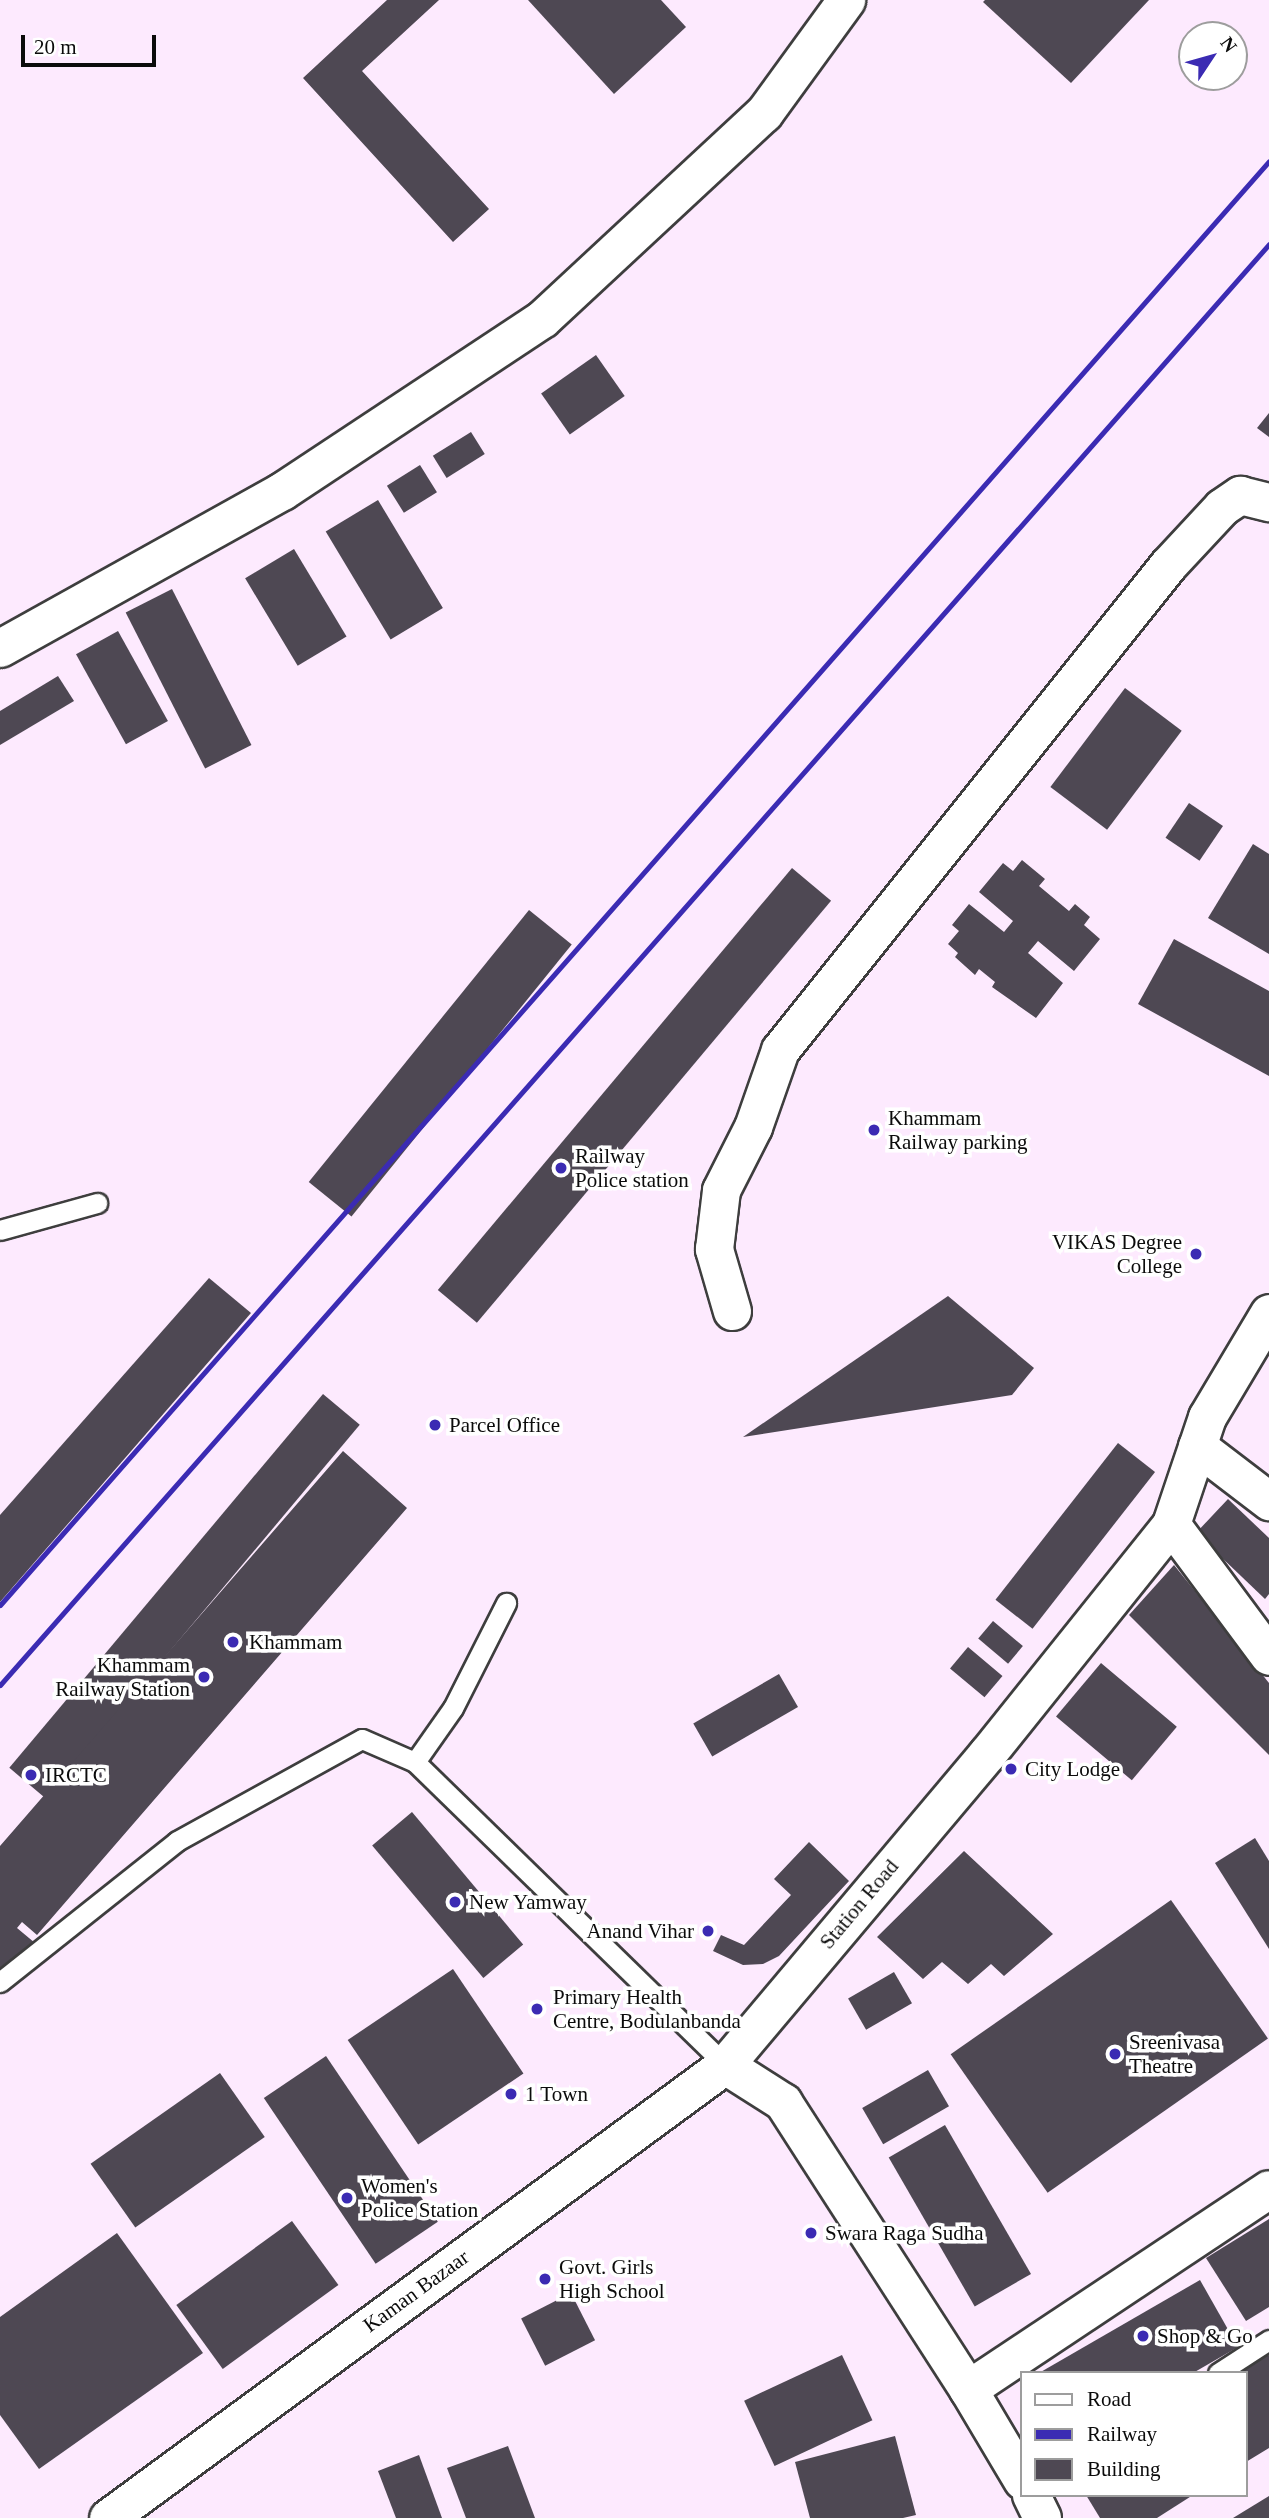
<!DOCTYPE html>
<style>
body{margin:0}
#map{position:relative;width:1269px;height:2518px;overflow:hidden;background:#fdeafe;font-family:Georgia,serif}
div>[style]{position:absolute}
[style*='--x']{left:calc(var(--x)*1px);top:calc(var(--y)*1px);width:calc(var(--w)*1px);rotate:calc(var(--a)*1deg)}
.building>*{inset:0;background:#4e4853;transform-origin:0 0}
.roads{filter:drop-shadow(2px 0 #3e3e3e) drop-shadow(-2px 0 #3e3e3e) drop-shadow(0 2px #3e3e3e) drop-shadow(0 -2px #3e3e3e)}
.lane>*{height:19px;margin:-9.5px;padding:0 9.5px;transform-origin:9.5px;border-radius:9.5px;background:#fff}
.street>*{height:37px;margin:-18.5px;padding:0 18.5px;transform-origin:18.5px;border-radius:18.5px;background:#fff}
.rail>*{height:5px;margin:-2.5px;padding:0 2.5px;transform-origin:2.5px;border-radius:2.5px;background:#3b2bb3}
.dots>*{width:19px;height:19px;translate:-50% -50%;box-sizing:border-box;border:4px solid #fff;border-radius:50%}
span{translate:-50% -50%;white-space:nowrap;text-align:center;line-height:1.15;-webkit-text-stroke:7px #fff;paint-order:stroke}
.poi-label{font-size:21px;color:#0b0b0b}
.left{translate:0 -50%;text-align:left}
.right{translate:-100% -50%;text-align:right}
.street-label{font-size:21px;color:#0b0b0b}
.legend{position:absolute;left:1020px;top:2371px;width:228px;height:126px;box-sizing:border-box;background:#fff;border:2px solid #9d9d9d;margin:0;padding:9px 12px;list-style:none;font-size:21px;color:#0b0b0b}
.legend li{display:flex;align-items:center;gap:14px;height:35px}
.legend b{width:35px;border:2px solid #9d9d9d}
.north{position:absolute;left:1178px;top:21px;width:70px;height:70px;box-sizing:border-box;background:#fff;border:2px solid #9d9d9d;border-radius:50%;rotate:54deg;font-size:19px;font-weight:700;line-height:28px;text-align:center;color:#0b0b0b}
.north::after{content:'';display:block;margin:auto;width:24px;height:32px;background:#3b2bb3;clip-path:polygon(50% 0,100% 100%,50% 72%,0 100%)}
.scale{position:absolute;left:21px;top:35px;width:135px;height:32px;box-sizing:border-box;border:4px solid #0b0b0b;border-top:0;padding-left:9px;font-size:21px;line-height:24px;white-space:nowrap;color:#0b0b0b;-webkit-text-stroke:5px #fff;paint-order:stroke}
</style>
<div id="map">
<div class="building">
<i style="clip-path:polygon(387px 0,439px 0,362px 71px,489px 209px,453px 242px,303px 78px)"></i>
<i style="clip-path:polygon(528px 0,661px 0,686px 27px,614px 94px)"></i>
<i style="clip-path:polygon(985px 0,1149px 0,1071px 83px,983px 2px)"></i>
<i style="left:596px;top:355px;width:50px;height:67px;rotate:55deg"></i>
<i style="clip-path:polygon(1269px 413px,1269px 437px,1257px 428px)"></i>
<i style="left:471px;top:432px;width:26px;height:45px;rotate:58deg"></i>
<i style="left:420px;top:465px;width:32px;height:39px;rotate:58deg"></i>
<i style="left:378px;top:500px;width:126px;height:61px;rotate:59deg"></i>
<i style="left:294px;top:549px;width:102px;height:57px;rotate:59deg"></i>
<i style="left:172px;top:589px;width:175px;height:52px;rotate:63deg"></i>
<i style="left:118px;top:631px;width:103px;height:48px;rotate:61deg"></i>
<i style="clip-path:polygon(58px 676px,74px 701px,0 745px,0 711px)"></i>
<i style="left:1125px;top:688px;width:71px;height:124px;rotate:37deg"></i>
<i style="left:1189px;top:803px;width:41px;height:42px;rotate:34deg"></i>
<i style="clip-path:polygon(1253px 844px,1269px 854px,1269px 954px,1208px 918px)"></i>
<i style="clip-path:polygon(1022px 860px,1045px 879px,1039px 886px,1069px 911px,1075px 904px,1090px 917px,1084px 925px,1100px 939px,1074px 971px,1038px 941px,1028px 953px,1063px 983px,1036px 1018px,992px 987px,995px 982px,979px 969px,975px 975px,955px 957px,958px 953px,948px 944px,959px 931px,952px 925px,969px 904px,1004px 932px,1013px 921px,979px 892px,1003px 863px,1013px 871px)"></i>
<i style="left:792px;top:868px;width:51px;height:551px;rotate:40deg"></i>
<i style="left:529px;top:910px;width:55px;height:350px;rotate:39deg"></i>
<i style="clip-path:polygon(1174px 939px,1269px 991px,1269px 1076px,1138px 1004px)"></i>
<i style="clip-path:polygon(209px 1278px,251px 1313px,0 1602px,0 1515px)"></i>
<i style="clip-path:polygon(948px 1296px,1034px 1368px,1012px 1395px,743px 1437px)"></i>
<i style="left:323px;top:1394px;width:48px;height:488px;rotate:40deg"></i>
<i style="left:1118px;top:1443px;width:47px;height:199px;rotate:38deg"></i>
<i style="clip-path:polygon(343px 1451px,407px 1508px,37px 1935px,22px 1922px,17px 1928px,41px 1948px,0 1991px,0 1846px)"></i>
<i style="clip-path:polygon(1228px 1499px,1269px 1538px,1269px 1594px,1265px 1599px,1196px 1533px)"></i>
<i style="clip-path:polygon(1174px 1565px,1269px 1683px,1269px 1755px,1129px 1615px)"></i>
<i style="left:993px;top:1621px;width:39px;height:23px;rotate:40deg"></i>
<i style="left:968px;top:1647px;width:45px;height:28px;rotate:40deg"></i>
<i style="left:1101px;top:1663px;width:99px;height:70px;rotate:40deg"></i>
<i style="left:779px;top:1674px;width:38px;height:99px;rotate:60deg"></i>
<i style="left:412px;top:1812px;width:173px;height:52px;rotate:50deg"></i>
<i style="clip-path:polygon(1255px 1838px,1269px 1861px,1269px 1949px,1215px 1863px)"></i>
<i style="clip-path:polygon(809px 1842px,849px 1881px,779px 1956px,763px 1964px,743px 1965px,713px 1951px,721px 1935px,744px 1945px,791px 1895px,774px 1879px)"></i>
<i style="clip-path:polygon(964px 1851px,1053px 1934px,1004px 1976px,991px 1964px,968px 1984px,942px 1962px,923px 1979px,877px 1937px)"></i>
<i style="left:1171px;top:1900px;width:169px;height:269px;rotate:55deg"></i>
<i style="left:453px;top:1969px;width:126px;height:127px;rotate:56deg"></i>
<i style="left:894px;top:1972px;width:36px;height:53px;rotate:60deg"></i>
<i style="left:326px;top:2056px;width:200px;height:75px;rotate:56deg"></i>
<i style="left:928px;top:2070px;width:42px;height:76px;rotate:60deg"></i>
<i style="left:220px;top:2073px;width:78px;height:158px;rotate:55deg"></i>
<i style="left:945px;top:2125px;width:172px;height:65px;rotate:60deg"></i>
<i style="clip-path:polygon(1269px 2219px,1269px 2307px,1246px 2321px,1206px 2258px)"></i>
<i style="left:292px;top:2221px;width:79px;height:143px;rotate:54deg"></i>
<i style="clip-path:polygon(117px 2233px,203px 2353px,39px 2469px,0 2415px,0 2317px)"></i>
<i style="clip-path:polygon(1200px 2280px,1238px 2347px,1193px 2373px,1039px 2373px)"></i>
<i style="left:571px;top:2293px;width:53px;height:56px;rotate:63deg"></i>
<i style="clip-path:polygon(1265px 2350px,1269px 2356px,1269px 2448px,1246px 2462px,1246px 2373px,1228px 2373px)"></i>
<i style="left:842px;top:2355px;width:72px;height:108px;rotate:65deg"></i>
<i style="clip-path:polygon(895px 2436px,916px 2515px,903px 2518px,810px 2518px,795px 2462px)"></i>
<i style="clip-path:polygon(508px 2446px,535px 2518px,466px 2518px,447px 2468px)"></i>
<i style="clip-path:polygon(419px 2455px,442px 2518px,396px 2518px,378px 2471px)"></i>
<i style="clip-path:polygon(1086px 2495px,1193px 2495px,1157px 2518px,1100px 2518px)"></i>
<i style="clip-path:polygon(1269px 2496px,1269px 2518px,1233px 2518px)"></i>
</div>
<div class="roads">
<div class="lane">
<i style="--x:0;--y:1230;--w:101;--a:-15.6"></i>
<i style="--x:415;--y:1762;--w:66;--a:-54.9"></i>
<i style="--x:453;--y:1708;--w:118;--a:-63.2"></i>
<i style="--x:0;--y:1982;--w:226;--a:-38.5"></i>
<i style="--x:177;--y:1841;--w:211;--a:-28.9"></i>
<i style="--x:362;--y:1739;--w:58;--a:23.5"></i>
<i style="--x:415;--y:1762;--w:433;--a:44.3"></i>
<i style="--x:1218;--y:2373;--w:61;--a:-32.9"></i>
</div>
<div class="street">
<i style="--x:0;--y:648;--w:323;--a:-29.1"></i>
<i style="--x:282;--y:491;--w:312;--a:-33.5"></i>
<i style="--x:542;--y:319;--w:303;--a:-42.9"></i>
<i style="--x:764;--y:113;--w:140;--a:-54"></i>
<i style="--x:732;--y:1311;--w:65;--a:-106.2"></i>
<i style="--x:714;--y:1249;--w:59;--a:-83.2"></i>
<i style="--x:721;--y:1190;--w:71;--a:-63.1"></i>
<i style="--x:753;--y:1127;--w:82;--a:-70.7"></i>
<i style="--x:780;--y:1050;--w:621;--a:-51.34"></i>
<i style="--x:1168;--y:565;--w:79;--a:-47"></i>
<i style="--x:1222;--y:507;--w:22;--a:-34"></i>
<i style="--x:1240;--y:495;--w:30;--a:14"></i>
<i style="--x:1197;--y:1446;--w:91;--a:37.4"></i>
<i style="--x:1171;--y:1524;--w:164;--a:53.4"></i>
<i style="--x:725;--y:2065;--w:69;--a:32.5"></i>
<i style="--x:783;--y:2102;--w:341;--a:57.2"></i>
<i style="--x:968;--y:2389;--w:106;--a:59.3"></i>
<i style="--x:968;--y:2389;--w:361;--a:-33.6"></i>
<i style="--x:1031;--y:2495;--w:25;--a:64"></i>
<i style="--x:108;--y:2518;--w:765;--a:-36.29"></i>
<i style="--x:725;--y:2065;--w:407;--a:-49.9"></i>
<i style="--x:987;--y:1754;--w:295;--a:-51.3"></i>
<i style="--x:1171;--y:1524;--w:113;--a:-71.4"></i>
<i style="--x:1207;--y:1417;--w:121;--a:-59.2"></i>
</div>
</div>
<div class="rail">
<i style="--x:0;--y:1605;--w:1922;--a:-48.69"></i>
<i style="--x:0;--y:1685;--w:1920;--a:-48.63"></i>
</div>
<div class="dots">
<i style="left:874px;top:1130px;background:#3b2bb3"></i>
<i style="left:561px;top:1168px;background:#3b2bb3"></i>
<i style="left:1196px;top:1254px;background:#3b2bb3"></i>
<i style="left:435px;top:1425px;background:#3b2bb3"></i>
<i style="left:233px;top:1642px;background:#3b2bb3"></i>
<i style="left:204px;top:1677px;background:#3b2bb3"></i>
<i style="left:1011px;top:1769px;background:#3b2bb3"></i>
<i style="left:31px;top:1775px;background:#3b2bb3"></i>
<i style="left:455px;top:1902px;background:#3b2bb3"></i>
<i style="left:708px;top:1931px;background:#3b2bb3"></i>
<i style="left:537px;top:2009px;background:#3b2bb3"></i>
<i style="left:1115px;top:2054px;background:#3b2bb3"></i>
<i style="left:511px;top:2094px;background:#3b2bb3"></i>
<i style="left:347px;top:2198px;background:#3b2bb3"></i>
<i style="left:811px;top:2233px;background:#3b2bb3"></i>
<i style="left:545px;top:2279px;background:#3b2bb3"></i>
<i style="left:1143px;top:2336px;background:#3b2bb3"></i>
</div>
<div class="poi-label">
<span class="left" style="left:888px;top:1130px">Khammam<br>Railway parking</span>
<span class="left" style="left:575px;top:1168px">Railway<br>Police station</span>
<span class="right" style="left:1182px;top:1254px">VIKAS Degree<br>College</span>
<span class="left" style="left:449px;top:1425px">Parcel Office</span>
<span class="left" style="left:249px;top:1642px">Khammam</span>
<span class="right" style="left:190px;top:1677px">Khammam<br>Railway Station</span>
<span class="left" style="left:1025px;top:1769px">City Lodge</span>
<span class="left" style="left:45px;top:1775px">IRCTC</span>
<span class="left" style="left:469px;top:1902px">New Yamway</span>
<span class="right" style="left:694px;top:1931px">Anand Vihar</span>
<span class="left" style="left:553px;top:2009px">Primary Health<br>Centre, Bodulanbanda</span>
<span class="left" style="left:1129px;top:2054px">Sreenivasa<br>Theatre</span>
<span class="left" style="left:525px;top:2094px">1 Town</span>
<span class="left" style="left:361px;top:2198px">Women's<br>Police Station</span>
<span class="left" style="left:825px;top:2233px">Swara Raga Sudha</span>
<span class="left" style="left:559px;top:2279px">Govt. Girls<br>High School</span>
<span class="left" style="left:1157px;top:2336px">Shop &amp; Go</span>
</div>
<div class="street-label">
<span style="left:859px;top:1904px;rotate:-50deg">Station Road</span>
<span style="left:416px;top:2291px;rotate:-36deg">Kaman Bazaar</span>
</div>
<ul class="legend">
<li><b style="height:9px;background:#fff"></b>Road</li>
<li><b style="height:9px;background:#3b2bb3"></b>Railway</li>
<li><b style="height:19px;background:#4e4853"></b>Building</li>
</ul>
<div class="north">N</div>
<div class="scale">20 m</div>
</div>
